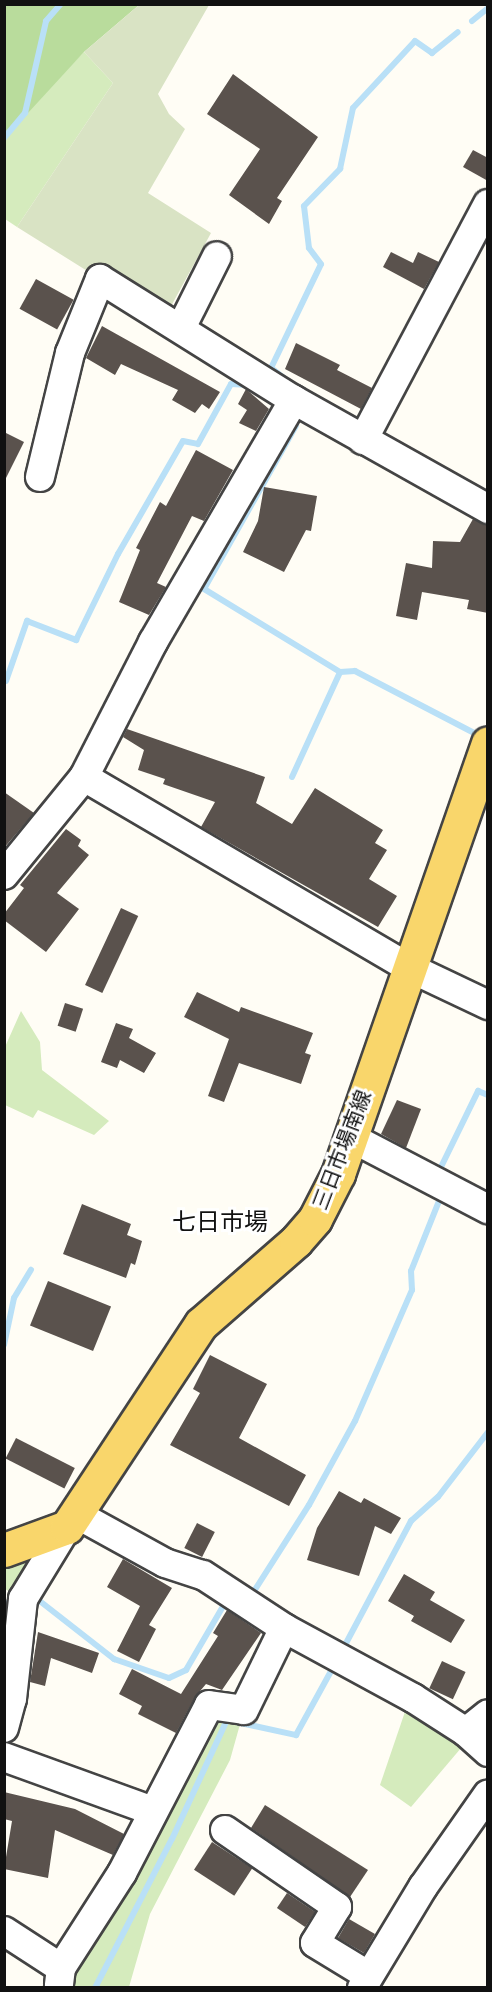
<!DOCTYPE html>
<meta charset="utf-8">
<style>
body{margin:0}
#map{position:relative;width:492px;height:1992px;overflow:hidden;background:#fffdf5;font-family:"Libre Baskerville","Noto Sans JP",serif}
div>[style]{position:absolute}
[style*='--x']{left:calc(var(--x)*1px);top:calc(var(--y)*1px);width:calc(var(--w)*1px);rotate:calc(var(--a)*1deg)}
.green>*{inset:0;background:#d5ebbd}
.forest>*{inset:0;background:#b9dc9c}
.cemetery>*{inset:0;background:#d9e3c4}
.stream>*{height:6px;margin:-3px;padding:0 3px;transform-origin:3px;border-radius:3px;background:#b9e0f7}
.building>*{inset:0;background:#5a524d;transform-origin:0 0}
.roads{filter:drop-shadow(2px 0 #444) drop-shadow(-2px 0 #444) drop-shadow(0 2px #444) drop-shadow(0 -2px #444)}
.minor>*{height:28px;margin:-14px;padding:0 14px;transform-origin:14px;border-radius:14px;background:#fff}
.major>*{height:33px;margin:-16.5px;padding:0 16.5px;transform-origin:16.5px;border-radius:16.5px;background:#f9d66b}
span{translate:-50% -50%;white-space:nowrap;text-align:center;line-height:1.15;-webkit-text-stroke:6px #fff;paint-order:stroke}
.street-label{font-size:21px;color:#111}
.quarter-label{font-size:24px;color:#111}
.frame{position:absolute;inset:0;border:6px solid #111;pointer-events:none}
</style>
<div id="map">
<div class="green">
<i style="clip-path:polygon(84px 52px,113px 83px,17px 227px,5px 219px,5px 133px)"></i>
<i style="clip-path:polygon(21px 1011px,40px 1042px,42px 1070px,109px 1121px,94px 1135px,38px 1110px,33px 1118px,5px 1105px,5px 1047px)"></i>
<i style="clip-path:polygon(42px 1546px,14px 1594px,5px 1589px,5px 1559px)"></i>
<i style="clip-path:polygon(409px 1700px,467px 1741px,411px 1807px,380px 1785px)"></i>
<i style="clip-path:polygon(209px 1705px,244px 1710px,230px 1760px,150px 1914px,129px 1987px,58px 1988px)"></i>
</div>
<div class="forest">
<i style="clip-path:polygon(5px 5px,139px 5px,84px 52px,5px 138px)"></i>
</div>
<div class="cemetery">
<i style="clip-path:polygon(139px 5px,209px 5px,158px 94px,169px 114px,185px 129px,148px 193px,211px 233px,164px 319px,17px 227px,113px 83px,84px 52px)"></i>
</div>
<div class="stream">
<i style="--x:472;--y:21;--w:21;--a:-39"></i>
<i style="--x:4;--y:138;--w:33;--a:-50"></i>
<i style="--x:25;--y:113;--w:94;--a:-77.1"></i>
<i style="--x:46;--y:21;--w:23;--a:-49"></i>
<i style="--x:284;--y:378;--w:16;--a:-142"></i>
<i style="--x:271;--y:368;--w:115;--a:-64.3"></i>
<i style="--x:321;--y:264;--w:20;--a:-127"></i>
<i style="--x:309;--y:248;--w:42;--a:-96.8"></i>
<i style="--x:304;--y:206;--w:52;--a:-45.8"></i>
<i style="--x:340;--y:169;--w:62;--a:-78"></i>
<i style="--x:353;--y:108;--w:91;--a:-47.2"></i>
<i style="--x:415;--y:41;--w:21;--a:35"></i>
<i style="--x:432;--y:53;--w:33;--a:-39"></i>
<i style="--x:340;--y:672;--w:15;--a:-4"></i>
<i style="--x:355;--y:671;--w:143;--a:27.5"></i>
<i style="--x:6;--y:681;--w:64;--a:-70.7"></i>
<i style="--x:27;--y:621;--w:53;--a:21.2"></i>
<i style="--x:76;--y:640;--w:96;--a:-64"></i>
<i style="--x:118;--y:554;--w:130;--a:-60.1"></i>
<i style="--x:183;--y:441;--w:15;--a:11"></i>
<i style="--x:198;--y:444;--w:68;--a:-61.2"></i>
<i style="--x:231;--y:384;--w:18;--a:3"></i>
<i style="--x:292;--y:777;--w:115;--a:-65.4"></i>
<i style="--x:340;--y:672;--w:159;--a:-148.6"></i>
<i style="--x:204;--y:589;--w:187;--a:-60.6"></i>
<i style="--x:441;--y:1167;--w:85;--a:-64"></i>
<i style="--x:478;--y:1091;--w:11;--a:22"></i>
<i style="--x:4;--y:1345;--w:48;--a:-78"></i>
<i style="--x:14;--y:1298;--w:33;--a:-59"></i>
<i style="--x:251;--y:1596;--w:108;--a:-57.5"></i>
<i style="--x:309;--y:1505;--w:96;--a:-61.3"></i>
<i style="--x:355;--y:1421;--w:143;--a:-66.5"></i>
<i style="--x:412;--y:1290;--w:19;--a:-93"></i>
<i style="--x:411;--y:1271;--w:75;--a:-68.2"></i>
<i style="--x:4;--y:1602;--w:12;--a:90"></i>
<i style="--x:41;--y:1602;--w:93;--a:38"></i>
<i style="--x:114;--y:1659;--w:58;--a:19.1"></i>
<i style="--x:169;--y:1678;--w:19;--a:-25"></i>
<i style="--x:186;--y:1670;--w:78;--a:-59.8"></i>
<i style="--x:344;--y:1647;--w:143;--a:-62"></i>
<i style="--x:411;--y:1521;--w:36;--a:-42"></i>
<i style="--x:438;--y:1497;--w:82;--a:-52.4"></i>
<i style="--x:95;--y:1988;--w:168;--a:-62.7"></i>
<i style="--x:172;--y:1839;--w:131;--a:-65.2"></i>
<i style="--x:227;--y:1720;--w:71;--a:12.3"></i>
<i style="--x:296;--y:1735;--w:71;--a:-61.3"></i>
</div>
<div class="building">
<i style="clip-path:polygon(233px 74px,318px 137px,277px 198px,282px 201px,269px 224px,229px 195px,260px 149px,207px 114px)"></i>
<i style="clip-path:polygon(473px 150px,488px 158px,488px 181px,463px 167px)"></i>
<i style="clip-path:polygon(391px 252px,413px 263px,418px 252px,439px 262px,424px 289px,383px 267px)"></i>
<i style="left:36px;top:279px;width:43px;height:34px;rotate:29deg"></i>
<i style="clip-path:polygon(102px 326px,220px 392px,209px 409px,202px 404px,195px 413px,172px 400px,178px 390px,121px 364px,115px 375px,86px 358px)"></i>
<i style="clip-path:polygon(296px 343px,340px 365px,337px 370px,372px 388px,361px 409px,285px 369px)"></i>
<i style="clip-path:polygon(246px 389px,269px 409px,256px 431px,239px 423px,247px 410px,238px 404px)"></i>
<i style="clip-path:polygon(4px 432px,24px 442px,4px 482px)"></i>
<i style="clip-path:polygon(196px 450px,233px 470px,204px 521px,192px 516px,157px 583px,166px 587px,149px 615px,119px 602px,140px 550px,136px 548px,160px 502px,166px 506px)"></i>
<i style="clip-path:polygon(264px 487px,317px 496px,311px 531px,306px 530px,284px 572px,243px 552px,258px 521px)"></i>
<i style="clip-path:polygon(473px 519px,488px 525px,488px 613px,467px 609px,469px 600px,422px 592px,417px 620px,396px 616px,406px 563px,432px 568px,433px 541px,460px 542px)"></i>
<i style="clip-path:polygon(127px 729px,265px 777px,256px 803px,292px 824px,315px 788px,383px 830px,375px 843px,387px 850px,369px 879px,397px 896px,378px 927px,201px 827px,215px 802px,163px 784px,165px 779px,138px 770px,144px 750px,123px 737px)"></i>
<i style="clip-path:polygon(4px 792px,34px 813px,4px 848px)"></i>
<i style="clip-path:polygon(66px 829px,81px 840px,78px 846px,89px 855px,57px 893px,79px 909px,46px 952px,4px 920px,4px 914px,24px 888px,20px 885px)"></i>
<i style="left:121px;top:908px;width:19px;height:85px;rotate:25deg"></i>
<i style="clip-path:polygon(197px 992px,239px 1012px,241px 1007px,313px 1033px,305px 1053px,311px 1055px,301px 1084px,239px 1063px,224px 1102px,208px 1096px,229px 1039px,184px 1017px)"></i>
<i style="left:65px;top:1003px;width:19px;height:24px;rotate:18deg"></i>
<i style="clip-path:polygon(116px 1023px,133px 1029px,129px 1038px,156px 1053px,144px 1073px,120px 1060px,117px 1068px,101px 1062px)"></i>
<i style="clip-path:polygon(397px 1100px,421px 1109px,406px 1148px,381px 1134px)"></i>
<i style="clip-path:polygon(82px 1204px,131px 1224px,127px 1235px,142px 1241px,135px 1265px,131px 1263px,126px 1278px,63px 1254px)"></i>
<i style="left:48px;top:1281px;width:68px;height:48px;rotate:22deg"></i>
<i style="clip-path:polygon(210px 1355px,267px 1384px,239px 1438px,306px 1475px,289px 1506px,170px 1445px,200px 1393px,193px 1389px)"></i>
<i style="left:16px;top:1438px;width:66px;height:23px;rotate:27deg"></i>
<i style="clip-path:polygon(339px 1491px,361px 1503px,364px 1498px,401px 1518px,391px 1534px,375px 1526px,359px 1576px,307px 1560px,317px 1528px)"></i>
<i style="left:197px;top:1523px;width:20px;height:28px;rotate:27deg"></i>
<i style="clip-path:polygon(123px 1559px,172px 1588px,149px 1625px,156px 1629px,139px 1662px,117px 1651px,140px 1606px,107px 1587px)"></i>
<i style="clip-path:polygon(404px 1574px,435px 1592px,430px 1600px,465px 1620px,451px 1643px,411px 1621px,414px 1616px,388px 1601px)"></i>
<i style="clip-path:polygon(227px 1610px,261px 1633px,222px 1690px,206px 1684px,195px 1697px,176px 1733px,138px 1714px,142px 1706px,119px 1694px,132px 1669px,181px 1694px,218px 1636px,213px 1633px)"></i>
<i style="clip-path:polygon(38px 1632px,99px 1653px,92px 1673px,51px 1658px,45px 1686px,30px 1682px)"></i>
<i style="left:442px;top:1661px;width:26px;height:30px;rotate:25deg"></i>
<i style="clip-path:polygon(4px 1792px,75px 1809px,124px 1834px,113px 1855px,55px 1830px,48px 1878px,4px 1869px,12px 1821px,4px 1819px)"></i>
<i style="clip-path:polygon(265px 1805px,368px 1870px,350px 1897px,251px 1828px)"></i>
<i style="left:212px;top:1842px;width:48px;height:33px;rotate:33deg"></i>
<i style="left:287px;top:1893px;width:34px;height:18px;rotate:34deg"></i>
<i style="left:349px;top:1919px;width:30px;height:22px;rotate:30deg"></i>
</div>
<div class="roads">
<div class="minor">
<i style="--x:181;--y:328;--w:80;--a:-63.4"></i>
<i style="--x:363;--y:440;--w:267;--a:-62.1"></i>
<i style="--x:40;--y:477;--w:128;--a:-76.4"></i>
<i style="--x:70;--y:353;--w:80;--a:-67.9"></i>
<i style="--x:100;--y:279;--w:229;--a:32"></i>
<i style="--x:294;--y:400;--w:223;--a:29.3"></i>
<i style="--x:84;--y:777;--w:376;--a:30.4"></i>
<i style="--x:408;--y:967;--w:89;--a:25.4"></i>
<i style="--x:4;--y:875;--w:127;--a:-50.8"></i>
<i style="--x:84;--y:777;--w:152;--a:-62.9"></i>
<i style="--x:153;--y:642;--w:280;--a:-59.8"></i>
<i style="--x:350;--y:1137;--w:156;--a:27.6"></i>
<i style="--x:78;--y:1515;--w:99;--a:28.9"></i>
<i style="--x:165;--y:1563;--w:40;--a:18"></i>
<i style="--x:203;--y:1575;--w:97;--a:33.2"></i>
<i style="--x:284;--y:1628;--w:147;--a:28.5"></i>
<i style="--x:413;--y:1698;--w:63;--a:32.7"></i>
<i style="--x:466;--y:1732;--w:30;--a:42"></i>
<i style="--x:4;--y:1728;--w:30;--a:-75"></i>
<i style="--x:12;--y:1699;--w:101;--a:-83.7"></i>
<i style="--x:23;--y:1599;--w:84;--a:-58.6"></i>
<i style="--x:466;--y:1732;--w:28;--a:-39"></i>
<i style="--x:4;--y:1757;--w:158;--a:19.9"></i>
<i style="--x:225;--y:1830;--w:136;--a:34.5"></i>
<i style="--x:337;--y:1907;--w:42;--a:121.4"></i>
<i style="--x:315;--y:1943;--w:63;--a:31.4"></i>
<i style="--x:4;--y:1931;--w:68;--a:33"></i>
<i style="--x:61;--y:1968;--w:17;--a:97"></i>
<i style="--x:61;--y:1968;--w:113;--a:-57.3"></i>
<i style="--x:122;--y:1873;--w:189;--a:-62.6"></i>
<i style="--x:209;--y:1705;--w:35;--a:8"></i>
<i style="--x:244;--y:1710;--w:91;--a:-64"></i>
<i style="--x:362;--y:1988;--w:118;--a:-58.9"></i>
<i style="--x:423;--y:1887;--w:113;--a:-55"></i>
</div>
<div class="major">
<i style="--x:4;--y:1550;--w:67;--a:-20.1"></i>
<i style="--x:67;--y:1527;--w:243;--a:-56.6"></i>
<i style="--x:201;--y:1324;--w:126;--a:-41.1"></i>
<i style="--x:296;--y:1241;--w:29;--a:-49"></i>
<i style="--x:315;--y:1219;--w:51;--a:-62.9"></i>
<i style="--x:338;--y:1174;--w:456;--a:-70.8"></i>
</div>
</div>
<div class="street-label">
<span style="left:342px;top:1150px;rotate:-69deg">三日市場南線</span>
</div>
<div class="quarter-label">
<span style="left:220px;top:1222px">七日市場</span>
</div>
<div class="frame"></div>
</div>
